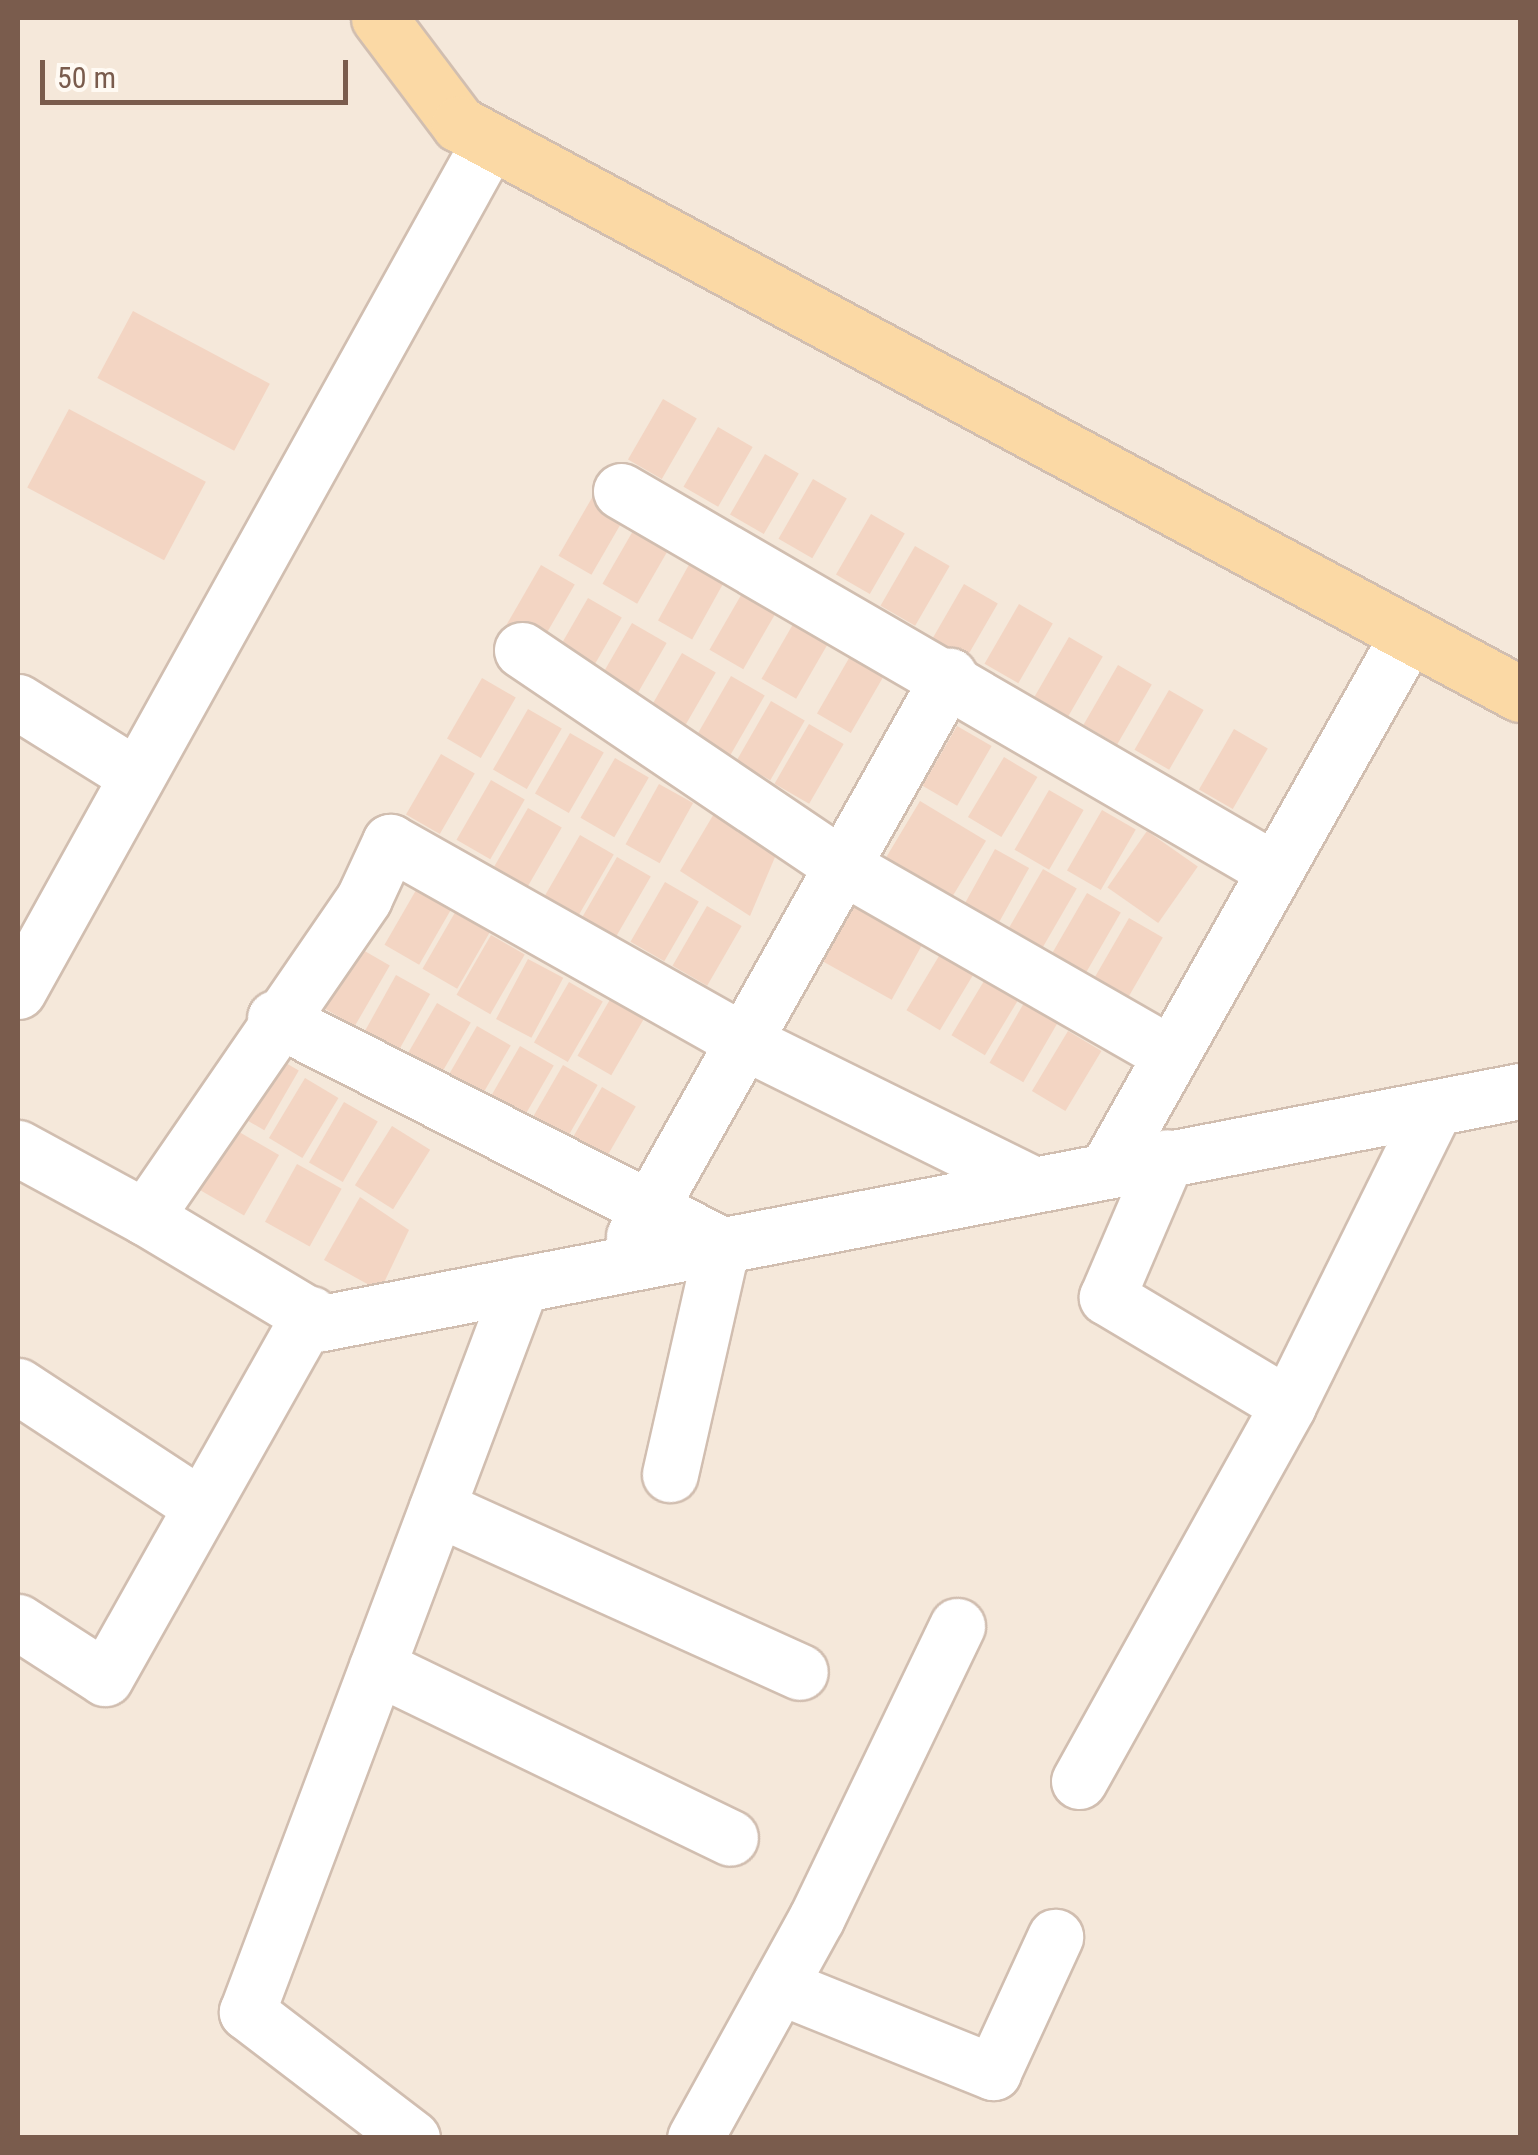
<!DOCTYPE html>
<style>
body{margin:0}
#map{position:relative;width:1538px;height:2155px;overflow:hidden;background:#fdf6ec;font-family:"Roboto Condensed",sans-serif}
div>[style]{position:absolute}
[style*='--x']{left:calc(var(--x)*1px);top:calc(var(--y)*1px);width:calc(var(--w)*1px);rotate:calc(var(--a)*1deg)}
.residential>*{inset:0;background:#f5e8da;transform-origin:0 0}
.building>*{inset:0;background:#f3d5c3;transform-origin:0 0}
.roads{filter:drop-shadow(2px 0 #d1beb0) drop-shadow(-2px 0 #d1beb0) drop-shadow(0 2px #d1beb0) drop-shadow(0 -2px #d1beb0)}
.minor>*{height:55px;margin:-27.5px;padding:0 27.5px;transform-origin:27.5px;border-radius:27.5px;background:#fff}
.major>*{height:55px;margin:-27.5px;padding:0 27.5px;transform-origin:27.5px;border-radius:27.5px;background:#fbd9a5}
span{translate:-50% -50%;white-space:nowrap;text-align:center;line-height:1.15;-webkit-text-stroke:10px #fffaf3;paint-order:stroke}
.frame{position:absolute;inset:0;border:20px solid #7a5c4d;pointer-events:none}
.scale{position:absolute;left:40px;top:60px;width:308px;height:45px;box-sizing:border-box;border:5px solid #7a5c4d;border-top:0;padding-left:12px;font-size:30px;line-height:35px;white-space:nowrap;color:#7a5c4d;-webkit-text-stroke:8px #fffaf3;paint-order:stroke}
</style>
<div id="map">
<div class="residential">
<i style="left:18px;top:18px;width:1502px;height:2119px"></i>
</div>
<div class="building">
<i style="left:133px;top:311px;width:155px;height:76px;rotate:28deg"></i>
<i style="left:663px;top:399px;width:39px;height:70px;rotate:30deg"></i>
<i style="left:69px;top:409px;width:155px;height:89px;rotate:28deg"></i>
<i style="left:718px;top:427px;width:40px;height:69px;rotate:30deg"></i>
<i style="left:765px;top:454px;width:39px;height:70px;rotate:30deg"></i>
<i style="left:813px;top:479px;width:39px;height:69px;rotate:30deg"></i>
<i style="left:593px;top:496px;width:38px;height:69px;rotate:30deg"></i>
<i style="left:871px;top:514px;width:39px;height:70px;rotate:30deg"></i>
<i style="left:637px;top:524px;width:40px;height:69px;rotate:30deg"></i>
<i style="left:915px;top:546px;width:40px;height:69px;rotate:30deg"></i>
<i style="left:691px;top:561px;width:39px;height:68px;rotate:29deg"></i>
<i style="left:541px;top:565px;width:39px;height:70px;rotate:30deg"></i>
<i style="left:964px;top:584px;width:39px;height:69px;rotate:30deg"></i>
<i style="left:744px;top:590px;width:39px;height:69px;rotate:30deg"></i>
<i style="left:588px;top:598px;width:39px;height:69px;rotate:30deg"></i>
<i style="left:1019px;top:604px;width:39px;height:69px;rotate:30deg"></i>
<i style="left:796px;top:619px;width:40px;height:69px;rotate:30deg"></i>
<i style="left:632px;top:623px;width:40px;height:69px;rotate:30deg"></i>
<i style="left:1069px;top:637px;width:39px;height:69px;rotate:30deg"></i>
<i style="left:682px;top:653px;width:39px;height:69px;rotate:30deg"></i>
<i style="left:852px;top:653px;width:39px;height:70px;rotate:30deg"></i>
<i style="left:1118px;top:665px;width:39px;height:69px;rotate:30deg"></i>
<i style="left:731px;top:676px;width:39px;height:69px;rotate:30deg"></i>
<i style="left:482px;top:678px;width:39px;height:70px;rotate:30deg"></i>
<i style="left:1169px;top:690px;width:40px;height:69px;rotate:30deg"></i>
<i style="left:771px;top:701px;width:39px;height:69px;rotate:30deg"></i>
<i style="left:528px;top:709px;width:39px;height:70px;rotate:30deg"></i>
<i style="left:809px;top:724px;width:40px;height:69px;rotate:30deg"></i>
<i style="left:957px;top:726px;width:40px;height:69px;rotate:30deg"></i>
<i style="left:1234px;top:729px;width:39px;height:70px;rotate:30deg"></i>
<i style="left:570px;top:733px;width:39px;height:70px;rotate:30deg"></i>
<i style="left:441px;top:754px;width:39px;height:70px;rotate:30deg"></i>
<i style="left:1004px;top:757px;width:39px;height:70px;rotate:31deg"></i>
<i style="left:615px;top:758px;width:39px;height:69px;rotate:30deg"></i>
<i style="left:491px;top:780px;width:39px;height:69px;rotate:30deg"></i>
<i style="left:659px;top:784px;width:39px;height:69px;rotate:29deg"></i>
<i style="left:1049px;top:790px;width:40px;height:69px;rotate:30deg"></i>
<i style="left:920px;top:801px;width:77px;height:67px;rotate:31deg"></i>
<i style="left:528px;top:808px;width:39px;height:69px;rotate:30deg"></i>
<i style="left:1102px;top:810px;width:39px;height:70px;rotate:30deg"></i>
<i style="clip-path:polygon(715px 812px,778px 850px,750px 916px,680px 871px)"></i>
<i style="left:1147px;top:831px;width:62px;height:69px;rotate:35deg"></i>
<i style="left:580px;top:835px;width:39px;height:70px;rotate:30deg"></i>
<i style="left:995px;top:849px;width:39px;height:70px;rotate:29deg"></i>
<i style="left:617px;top:857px;width:39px;height:69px;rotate:30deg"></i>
<i style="left:1043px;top:869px;width:39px;height:70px;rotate:30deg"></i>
<i style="left:665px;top:882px;width:39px;height:69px;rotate:30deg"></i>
<i style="left:419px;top:885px;width:40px;height:69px;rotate:30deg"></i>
<i style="left:1087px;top:893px;width:39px;height:70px;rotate:30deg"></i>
<i style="left:855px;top:905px;width:78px;height:65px;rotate:29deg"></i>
<i style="left:707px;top:906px;width:40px;height:69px;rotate:30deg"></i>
<i style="left:457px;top:909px;width:40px;height:69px;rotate:30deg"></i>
<i style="left:1129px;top:918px;width:39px;height:69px;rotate:30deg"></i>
<i style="left:491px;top:935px;width:39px;height:69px;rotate:30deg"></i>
<i style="left:356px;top:946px;width:39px;height:70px;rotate:30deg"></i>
<i style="left:942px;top:951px;width:39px;height:69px;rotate:31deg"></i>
<i style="left:528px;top:959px;width:40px;height:68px;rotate:28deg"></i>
<i style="left:396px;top:975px;width:39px;height:69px;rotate:29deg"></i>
<i style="left:987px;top:976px;width:39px;height:69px;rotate:31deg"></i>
<i style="left:569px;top:982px;width:39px;height:70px;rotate:30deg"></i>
<i style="left:612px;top:996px;width:39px;height:69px;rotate:30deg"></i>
<i style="left:437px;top:1003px;width:39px;height:69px;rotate:30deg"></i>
<i style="left:1024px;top:1003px;width:39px;height:69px;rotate:30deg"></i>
<i style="left:477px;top:1026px;width:39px;height:70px;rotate:30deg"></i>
<i style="left:1068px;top:1031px;width:39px;height:70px;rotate:31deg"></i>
<i style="left:520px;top:1046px;width:39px;height:70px;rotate:30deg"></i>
<i style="left:265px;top:1051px;width:39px;height:69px;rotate:30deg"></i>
<i style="left:563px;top:1065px;width:40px;height:69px;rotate:30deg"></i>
<i style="left:305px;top:1078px;width:39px;height:70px;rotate:31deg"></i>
<i style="left:602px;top:1087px;width:39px;height:69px;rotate:30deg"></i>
<i style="left:344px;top:1102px;width:39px;height:70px;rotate:30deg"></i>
<i style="left:392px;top:1126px;width:45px;height:70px;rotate:32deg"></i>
<i style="left:234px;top:1129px;width:52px;height:70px;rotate:30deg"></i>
<i style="left:297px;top:1164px;width:51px;height:66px;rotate:29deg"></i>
<i style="clip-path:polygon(360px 1197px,409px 1230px,380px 1291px,324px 1260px)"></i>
</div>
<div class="roads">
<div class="minor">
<i style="--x:621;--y:491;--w:749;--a:30.12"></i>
<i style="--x:522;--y:650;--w:388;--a:34"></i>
<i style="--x:844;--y:867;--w:374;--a:29.8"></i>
<i style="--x:18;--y:702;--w:140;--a:31.9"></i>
<i style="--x:18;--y:991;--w:972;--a:-60.96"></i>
<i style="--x:275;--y:1018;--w:501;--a:26.92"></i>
<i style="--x:722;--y:1245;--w:235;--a:102.8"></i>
<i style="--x:18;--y:1148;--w:145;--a:28.5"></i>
<i style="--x:145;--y:1217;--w:387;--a:-55.5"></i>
<i style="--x:364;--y:898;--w:62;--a:-65.1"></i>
<i style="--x:390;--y:842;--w:412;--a:29.4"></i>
<i style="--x:749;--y:1044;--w:316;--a:26.3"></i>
<i style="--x:1107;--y:1169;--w:613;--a:-60.59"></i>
<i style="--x:145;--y:1217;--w:206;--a:30.9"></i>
<i style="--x:322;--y:1323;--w:1220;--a:-10.96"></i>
<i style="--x:634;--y:1236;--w:643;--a:-60.64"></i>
<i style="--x:18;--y:1386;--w:219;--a:33.3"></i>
<i style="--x:1288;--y:1405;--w:330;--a:-63.7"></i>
<i style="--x:437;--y:1508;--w:398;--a:24.3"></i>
<i style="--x:18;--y:1622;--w:103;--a:32.8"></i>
<i style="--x:105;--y:1678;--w:418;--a:-60.6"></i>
<i style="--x:377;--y:1667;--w:392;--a:25.8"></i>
<i style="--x:1079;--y:1781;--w:430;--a:-60.9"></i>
<i style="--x:1288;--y:1405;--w:211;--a:-149.2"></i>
<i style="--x:1107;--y:1297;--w:152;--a:-66.8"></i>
<i style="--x:779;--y:1986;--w:231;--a:21.9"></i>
<i style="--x:993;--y:2072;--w:149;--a:-65.3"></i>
<i style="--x:412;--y:2138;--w:208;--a:-142.6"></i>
<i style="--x:247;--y:2012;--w:778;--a:-69.37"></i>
<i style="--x:695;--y:2138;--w:252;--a:-61.1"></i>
<i style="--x:817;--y:1917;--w:323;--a:-64.3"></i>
</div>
<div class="major">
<i style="--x:379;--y:18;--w:133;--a:53"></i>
<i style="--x:459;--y:124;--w:1204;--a:28.25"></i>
</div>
</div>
<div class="frame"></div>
<div class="scale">50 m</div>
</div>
